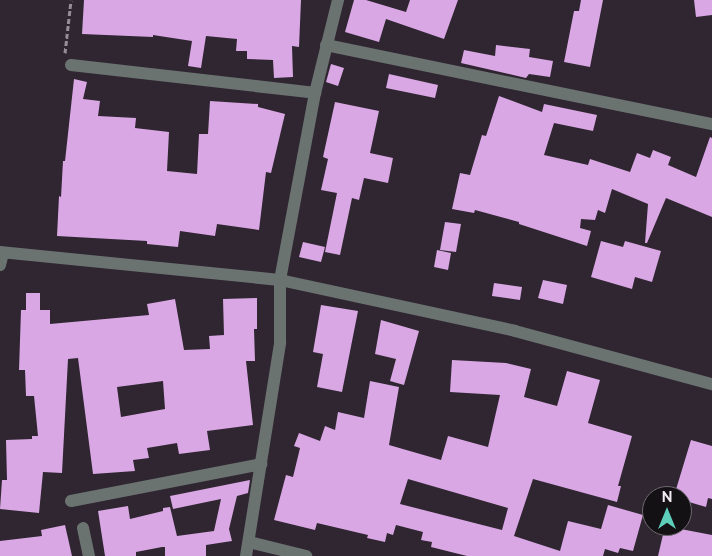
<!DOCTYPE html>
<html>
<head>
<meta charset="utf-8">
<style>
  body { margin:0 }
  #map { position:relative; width:712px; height:556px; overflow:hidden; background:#2f2631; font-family:Raleway,sans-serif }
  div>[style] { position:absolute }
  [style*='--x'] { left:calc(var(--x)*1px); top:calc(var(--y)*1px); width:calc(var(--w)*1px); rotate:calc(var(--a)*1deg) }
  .building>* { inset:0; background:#d9a7e4 }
  .path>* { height:3px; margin-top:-1.5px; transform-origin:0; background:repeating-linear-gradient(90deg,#958e96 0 5px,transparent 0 7.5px) }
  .minor>* { height:12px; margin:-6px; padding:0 6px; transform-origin:6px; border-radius:6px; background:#6b7371 }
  span { translate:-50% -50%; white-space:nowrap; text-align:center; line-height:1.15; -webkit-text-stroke:5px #141115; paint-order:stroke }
  .north { position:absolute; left:642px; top:486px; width:50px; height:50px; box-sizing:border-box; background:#141115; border:1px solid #6d696e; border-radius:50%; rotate:0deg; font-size:14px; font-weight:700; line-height:20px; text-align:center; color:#f2ecf3 }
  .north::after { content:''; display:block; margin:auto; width:18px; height:22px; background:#5cceba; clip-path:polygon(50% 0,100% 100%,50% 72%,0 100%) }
</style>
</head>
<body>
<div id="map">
  <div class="building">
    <i style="clip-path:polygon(84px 0,301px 0,299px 47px,292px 46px,293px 77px,274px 78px,273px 60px,247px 59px,247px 51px,236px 51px,237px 39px,206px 36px,201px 68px,188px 66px,192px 41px,153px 35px,153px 37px,82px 34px)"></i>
    <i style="clip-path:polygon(354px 0,366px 0,406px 12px,410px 0,458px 0,444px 39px,386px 19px,379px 42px,345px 32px)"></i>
    <i style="clip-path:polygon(581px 0,603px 0,590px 67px,564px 62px,574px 11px,579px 11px)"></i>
    <i style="clip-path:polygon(694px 0,712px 0,712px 15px,696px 17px)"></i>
    <i style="clip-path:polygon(496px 45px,530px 49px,529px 57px,553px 61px,550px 77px,529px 74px,526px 78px,461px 63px,464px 50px,495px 56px)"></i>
    <i style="clip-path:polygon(331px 64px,344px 68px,338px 86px,326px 82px)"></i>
    <i style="clip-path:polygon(389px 74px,438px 85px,435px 98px,386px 88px)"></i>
    <i style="clip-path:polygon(74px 79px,87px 82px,83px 99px,100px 101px,98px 116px,136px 118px,135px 128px,169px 132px,167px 171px,197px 174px,199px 134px,208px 134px,210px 101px,258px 104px,258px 107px,285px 114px,271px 173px,266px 172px,259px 230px,217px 224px,215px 236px,180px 231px,178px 247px,147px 244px,147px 241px,57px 236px,59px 196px,61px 197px,63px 161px,65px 161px)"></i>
    <i style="clip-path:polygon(499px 96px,542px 112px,544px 104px,597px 115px,593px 131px,554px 123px,544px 155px,588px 165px,590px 159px,630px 172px,637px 153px,650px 158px,653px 150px,671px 157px,668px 165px,696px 177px,710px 137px,712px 138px,712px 217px,666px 198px,647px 243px,645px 243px,648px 204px,612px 189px,605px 213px,598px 210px,595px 220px,581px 219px,580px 228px,591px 231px,587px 246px,519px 224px,519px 222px,475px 210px,474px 213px,452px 209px,460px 173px,470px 175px,482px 135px,486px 136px)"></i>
    <i style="clip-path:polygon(335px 102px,379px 111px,370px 153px,393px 158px,388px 183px,364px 178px,359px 200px,352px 198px,340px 255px,325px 252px,337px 193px,321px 190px,328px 159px,323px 157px)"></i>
    <i style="clip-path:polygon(445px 222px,461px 224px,456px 252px,440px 250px)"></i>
    <i style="clip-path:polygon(601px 241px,623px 247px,625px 241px,661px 251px,652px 282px,635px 277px,632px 289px,591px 277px)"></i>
    <i style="clip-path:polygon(303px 242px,325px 247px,321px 262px,299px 257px)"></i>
    <i style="clip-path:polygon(437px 250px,451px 253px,448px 270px,434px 267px)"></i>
    <i style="clip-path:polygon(543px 280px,567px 285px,563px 304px,538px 298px)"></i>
    <i style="clip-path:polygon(494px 283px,522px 287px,520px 300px,492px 296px)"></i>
    <i style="clip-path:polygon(evenodd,26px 293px,40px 293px,40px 310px,50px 310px,50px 324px,149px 315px,147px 304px,175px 299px,184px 350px,210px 349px,209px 336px,224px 335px,223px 299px,257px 298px,257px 329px,254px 329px,255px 361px,246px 361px,253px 425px,207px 431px,210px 450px,179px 454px,177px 443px,147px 448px,149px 458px,133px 460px,135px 471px,93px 474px,78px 358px,68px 359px,62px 473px,43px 472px,39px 513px,0 509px,2px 480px,7px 480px,6px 440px,32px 439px,32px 436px,38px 436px,34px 396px,26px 396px,25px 370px,19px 370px,21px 310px,26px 310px,26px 293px,163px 381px,165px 409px,121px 417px,117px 387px,163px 381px)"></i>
    <i style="clip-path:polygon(321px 305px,358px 311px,342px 392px,317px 387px,323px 354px,313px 352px)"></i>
    <i style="clip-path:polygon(381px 320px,419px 331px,404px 385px,390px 381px,396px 359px,375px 354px)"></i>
    <i style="clip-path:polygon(evenodd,452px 360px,506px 363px,531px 369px,524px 397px,557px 406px,567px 371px,600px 380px,588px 423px,632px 436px,618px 486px,621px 486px,617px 502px,533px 479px,514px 536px,560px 551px,568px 521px,601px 529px,608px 505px,643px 515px,633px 551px,620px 548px,618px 553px,605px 549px,603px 556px,467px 556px,431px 547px,432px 542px,421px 540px,423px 532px,396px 525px,393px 535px,387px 533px,385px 542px,367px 538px,368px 535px,317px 523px,315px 530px,274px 520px,286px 475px,293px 477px,300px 448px,294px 446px,299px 433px,320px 441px,325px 426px,335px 430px,338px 412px,364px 418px,370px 381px,399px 387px,389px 445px,441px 460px,448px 436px,488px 447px,500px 395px,450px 392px,452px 360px,408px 479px,508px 508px,502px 530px,400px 504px,408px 479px)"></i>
    <i style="clip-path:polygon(691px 440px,712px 446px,712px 499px,708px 498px,706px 507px,682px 500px,682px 496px,674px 496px)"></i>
    <i style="clip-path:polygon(250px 480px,248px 493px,237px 496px,229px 529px,232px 541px,206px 545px,206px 556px,165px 556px,165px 547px,162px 547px,136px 552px,136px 556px,105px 556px,98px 511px,128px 506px,130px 519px,163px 511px,163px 508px,170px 507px,177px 536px,214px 531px,221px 499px,173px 509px,170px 496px)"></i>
    <i style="clip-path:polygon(65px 525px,72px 556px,0 556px,0 541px,42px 536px,41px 530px)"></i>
    <i style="clip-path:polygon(665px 526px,712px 535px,712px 556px,658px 556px)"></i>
  </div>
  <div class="path">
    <i style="--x:65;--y:53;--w:53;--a:-83.5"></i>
  </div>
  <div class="minor">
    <i style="--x:326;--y:45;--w:394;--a:11.6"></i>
    <i style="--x:71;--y:65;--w:246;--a:6.5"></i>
    <i style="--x:0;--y:252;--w:281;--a:5.7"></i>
    <i style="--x:280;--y:280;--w:240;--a:12.2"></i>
    <i style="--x:515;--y:331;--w:204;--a:15.1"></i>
    <i style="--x:0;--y:265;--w:12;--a:-76"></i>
    <i style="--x:71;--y:501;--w:194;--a:-11"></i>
    <i style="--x:83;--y:528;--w:29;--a:78"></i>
    <i style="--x:249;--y:542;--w:59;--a:13.8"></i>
    <i style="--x:246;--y:556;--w:216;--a:-80.9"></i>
    <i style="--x:280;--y:343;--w:63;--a:-90"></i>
    <i style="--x:280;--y:280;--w:190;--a:-79.4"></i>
    <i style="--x:315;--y:93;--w:96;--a:-76.1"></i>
  </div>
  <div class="north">N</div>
</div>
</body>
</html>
